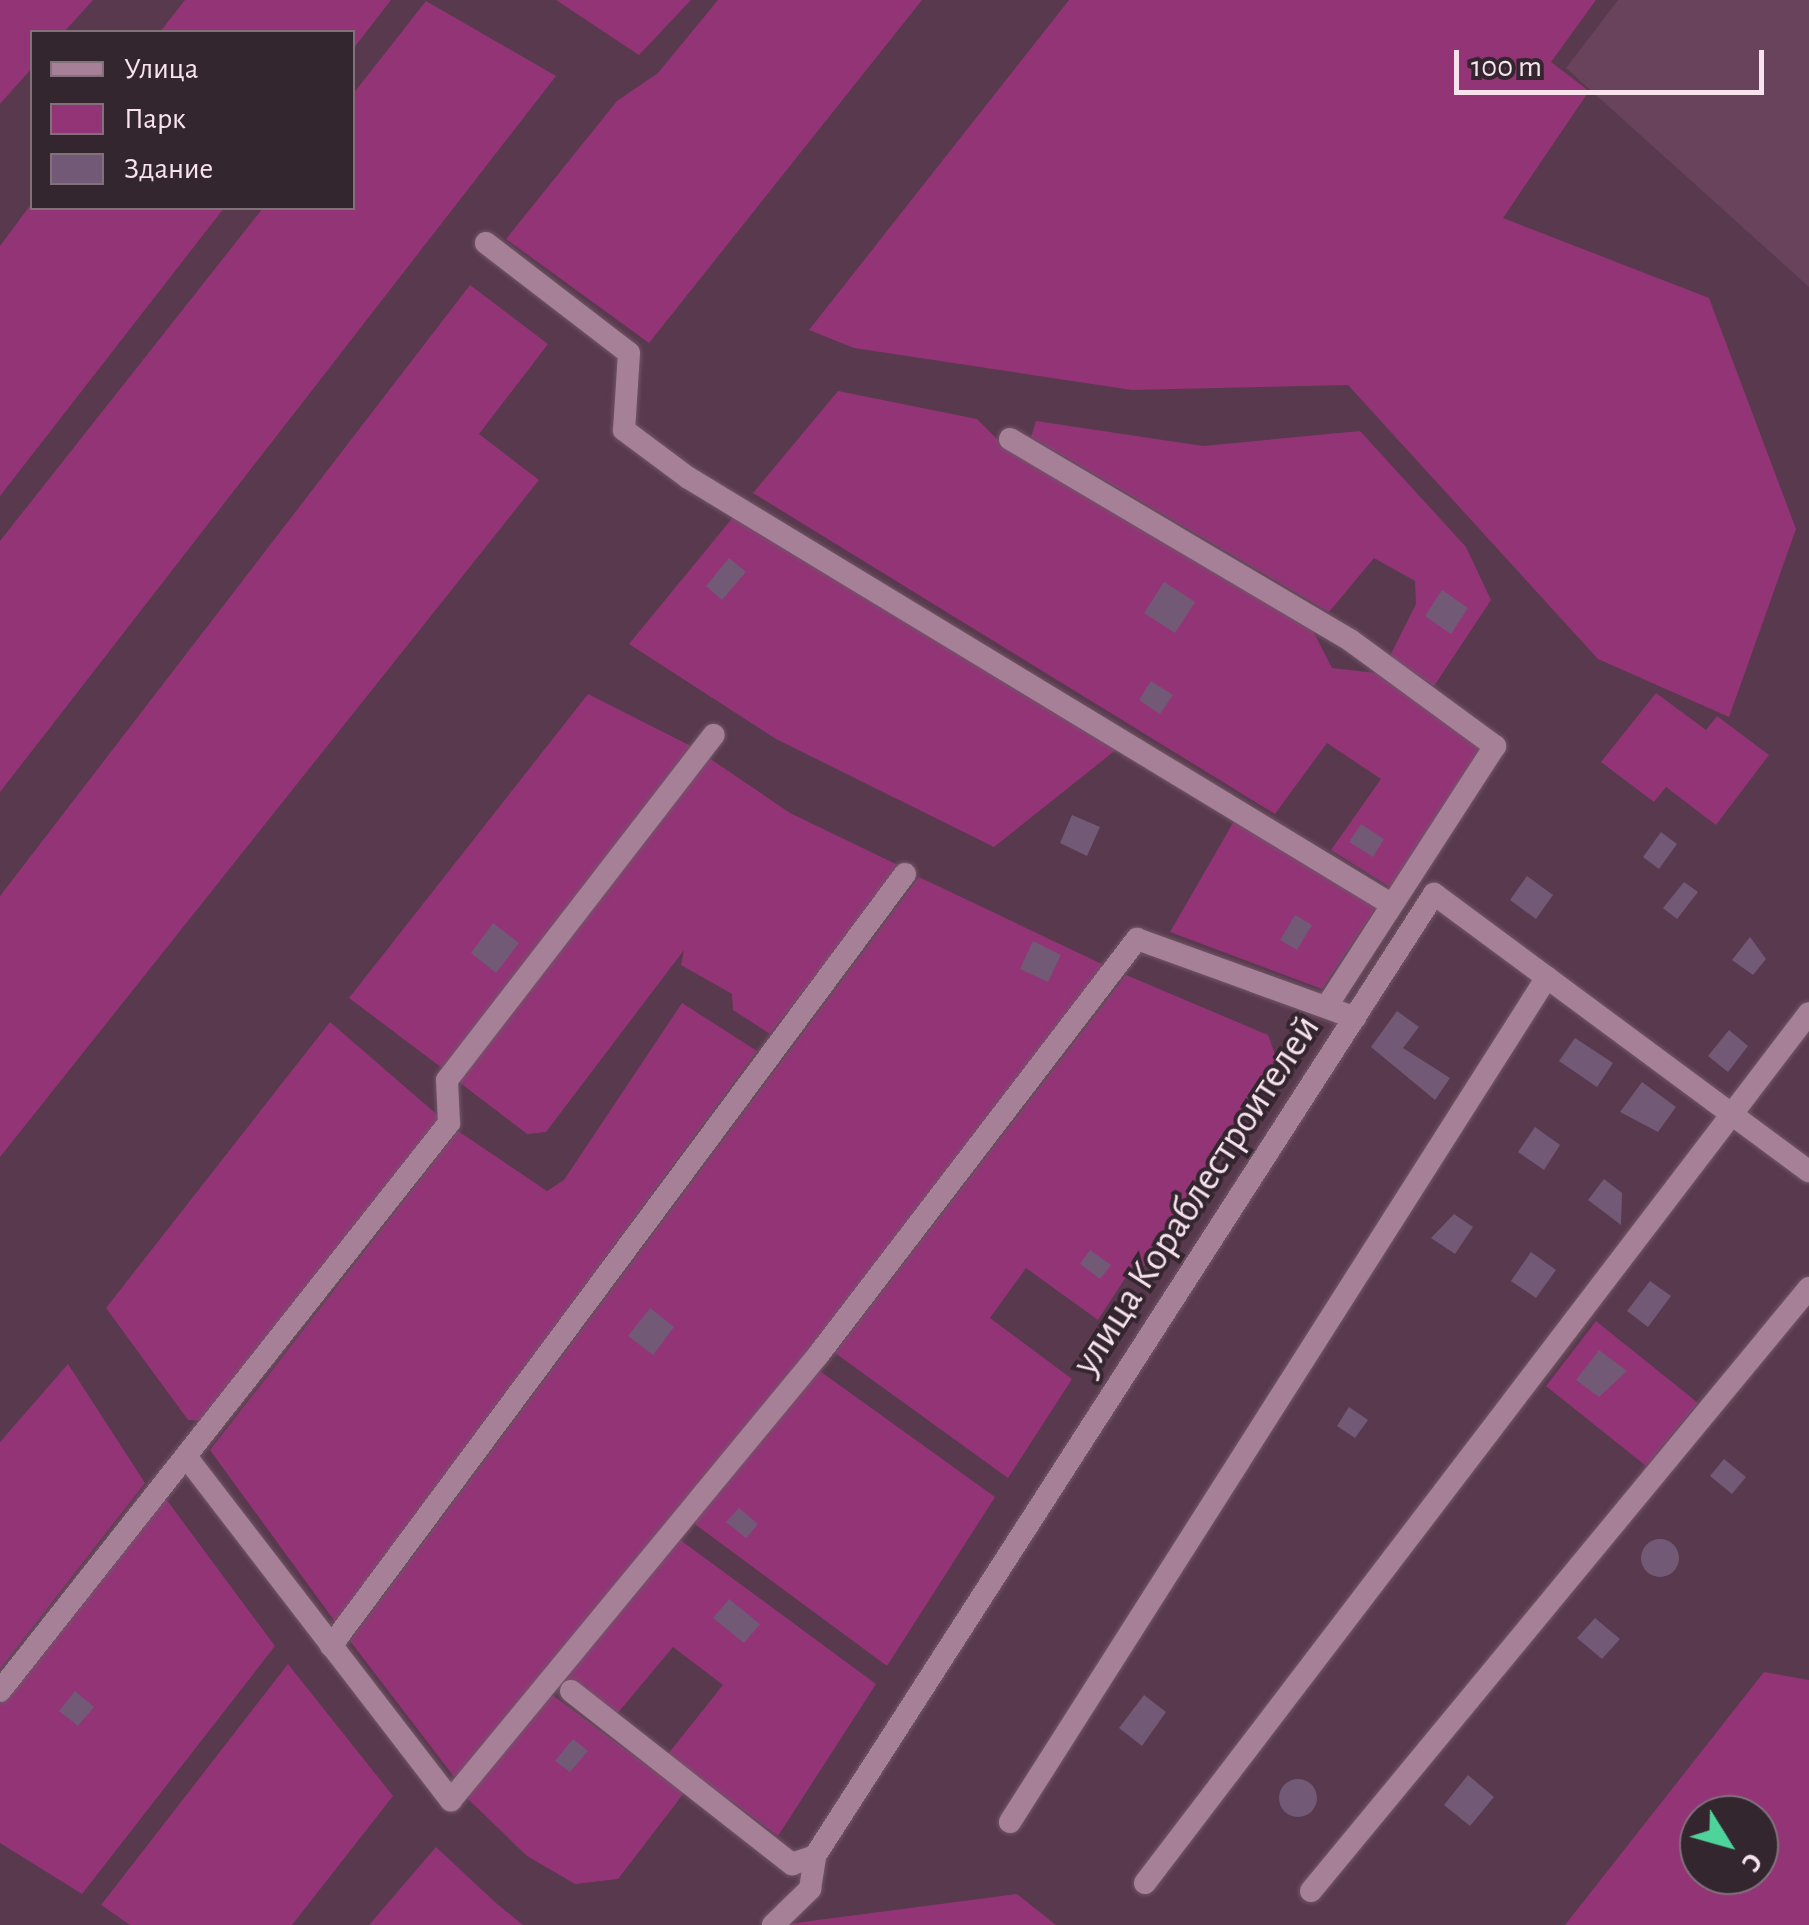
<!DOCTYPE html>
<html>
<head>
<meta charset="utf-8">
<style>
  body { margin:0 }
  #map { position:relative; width:1809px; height:1925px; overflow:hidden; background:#59394d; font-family:"Alegreya Sans",sans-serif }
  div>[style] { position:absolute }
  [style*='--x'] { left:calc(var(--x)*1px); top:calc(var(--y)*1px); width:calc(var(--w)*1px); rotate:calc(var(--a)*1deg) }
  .built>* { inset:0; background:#68435b }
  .green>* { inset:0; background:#933477 }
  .building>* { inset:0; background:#725976 }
  .round { border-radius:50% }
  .roads { filter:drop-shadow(0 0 2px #715667) drop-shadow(0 0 2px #715667) }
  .street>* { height:22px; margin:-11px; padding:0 11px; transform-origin:11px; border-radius:11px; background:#a58097 }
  span { translate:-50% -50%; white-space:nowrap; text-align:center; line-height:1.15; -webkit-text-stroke:8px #34262f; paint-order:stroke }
  .street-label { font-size:40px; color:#f7e2ee }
  .legend { position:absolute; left:30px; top:30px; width:325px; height:180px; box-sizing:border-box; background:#34262f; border:2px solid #82717b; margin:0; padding:12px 18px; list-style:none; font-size:30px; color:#f7e2ee }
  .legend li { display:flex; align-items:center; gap:20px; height:50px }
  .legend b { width:50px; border:2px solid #82717b }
  .north { position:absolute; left:1679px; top:1795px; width:100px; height:100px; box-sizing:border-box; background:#34262f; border:2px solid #82717b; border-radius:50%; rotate:127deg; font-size:28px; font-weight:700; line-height:40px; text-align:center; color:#f7e2ee }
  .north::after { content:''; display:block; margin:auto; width:35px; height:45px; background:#4ed39a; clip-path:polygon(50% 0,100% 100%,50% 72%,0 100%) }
  .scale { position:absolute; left:1454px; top:50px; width:310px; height:45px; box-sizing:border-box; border:5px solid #f7e2ee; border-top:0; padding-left:12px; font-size:30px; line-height:35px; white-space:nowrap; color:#f7e2ee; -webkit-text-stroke:8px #34262f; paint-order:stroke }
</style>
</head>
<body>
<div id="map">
  <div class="built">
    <i style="clip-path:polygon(1618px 0,1809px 0,1809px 287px,1566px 68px)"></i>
  </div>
  <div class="green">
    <i style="clip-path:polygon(0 0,93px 0,64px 32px,32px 32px,32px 68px,0 104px)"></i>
    <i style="clip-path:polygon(185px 0,391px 0,353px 49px,352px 32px,160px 32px)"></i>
    <i style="clip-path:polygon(556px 0,691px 0,639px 55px)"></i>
    <i style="clip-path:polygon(718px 0,922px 0,649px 343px,506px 239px,617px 101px,658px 73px)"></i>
    <i style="clip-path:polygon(1069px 0,1596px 0,1551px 62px,1589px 91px,1503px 218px,1709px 298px,1796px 529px,1729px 717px,1598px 659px,1348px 385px,1132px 390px,854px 348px,809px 330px)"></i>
    <i style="clip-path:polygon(426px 1px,556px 76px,0 792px,0 541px,263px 208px,352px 208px,353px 94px)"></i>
    <i style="clip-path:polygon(32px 203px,224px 208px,0 496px,0 246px)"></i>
    <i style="clip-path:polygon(470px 285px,548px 344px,479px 434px,539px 480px,0 1157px,0 896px)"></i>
    <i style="clip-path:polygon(838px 391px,977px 419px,1004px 446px,1310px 625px,1332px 668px,1376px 673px,1483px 745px,1390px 887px,1331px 850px,1381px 779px,1327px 743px,1275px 814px,753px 493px)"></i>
    <i style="clip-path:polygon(1036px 421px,1203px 446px,1360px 431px,1466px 547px,1491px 600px,1434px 686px,1390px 656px,1416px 604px,1415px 581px,1374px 558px,1329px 612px,1031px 437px)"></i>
    <i style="clip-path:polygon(739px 510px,1122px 745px,994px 847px,776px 739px,629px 644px)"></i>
    <i style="clip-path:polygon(1656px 693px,1706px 730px,1717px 716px,1769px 755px,1716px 825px,1666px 787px,1654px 802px,1601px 762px)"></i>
    <i style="clip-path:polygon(588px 694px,691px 746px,442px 1068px,349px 998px)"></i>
    <i style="clip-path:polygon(709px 758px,790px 813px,900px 866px,770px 1034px,733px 1010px,732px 994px,681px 965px,684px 950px,546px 1132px,527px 1134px,459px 1082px)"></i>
    <i style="clip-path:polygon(1237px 816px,1378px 905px,1322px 989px,1170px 932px)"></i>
    <i style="clip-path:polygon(919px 877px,1106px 966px,832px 1322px,455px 1778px,350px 1641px)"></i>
    <i style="clip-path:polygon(1126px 975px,1268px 1035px,1277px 1060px,1141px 1271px,1133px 1266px,1098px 1320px,1026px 1268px,990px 1318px,1072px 1379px,1008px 1478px,835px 1353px)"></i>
    <i style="clip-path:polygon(682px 1003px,757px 1051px,336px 1623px,210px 1450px,458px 1131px,547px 1191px,564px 1180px)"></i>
    <i style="clip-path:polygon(330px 1022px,441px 1118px,204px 1421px,188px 1420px,106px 1308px)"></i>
    <i style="clip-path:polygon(1596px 1321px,1698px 1403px,1646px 1466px,1546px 1386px)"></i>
    <i style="clip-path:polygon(68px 1364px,145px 1483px,0 1669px,0 1442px)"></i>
    <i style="clip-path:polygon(817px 1369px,995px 1497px,887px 1666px,692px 1522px)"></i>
    <i style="clip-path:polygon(163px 1495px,275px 1646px,82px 1894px,0 1843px,0 1704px)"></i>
    <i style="clip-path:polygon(679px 1539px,876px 1684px,778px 1836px,668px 1754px,723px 1685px,673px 1647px,616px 1715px,565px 1678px)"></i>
    <i style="clip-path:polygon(288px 1664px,393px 1796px,292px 1925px,130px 1925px,101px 1905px)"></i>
    <i style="clip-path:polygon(evenodd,1764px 1672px,1809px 1680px,1809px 1925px,1565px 1925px,1764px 1672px,1699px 1815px,1759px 1815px,1759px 1875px,1699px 1875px,1699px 1815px)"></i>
    <i style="clip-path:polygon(551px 1694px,684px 1793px,618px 1879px,575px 1884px,527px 1856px,467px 1798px)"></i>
    <i style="clip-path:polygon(436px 1847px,496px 1903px,523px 1925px,369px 1925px)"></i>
    <i style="clip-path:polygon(1017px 1894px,1056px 1925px,780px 1925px)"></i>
  </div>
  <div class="building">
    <i style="clip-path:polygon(729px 558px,746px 572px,722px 600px,706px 586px)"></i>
    <i style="clip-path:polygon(1164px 582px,1195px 602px,1175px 633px,1144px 613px)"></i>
    <i style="clip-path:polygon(1442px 590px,1468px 608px,1451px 634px,1425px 616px)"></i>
    <i style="clip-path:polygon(1151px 681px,1173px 695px,1160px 714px,1139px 700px)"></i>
    <i style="clip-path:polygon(1072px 815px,1100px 827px,1087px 856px,1060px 843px)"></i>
    <i style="clip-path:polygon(1361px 824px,1384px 839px,1373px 857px,1349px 842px)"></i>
    <i style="clip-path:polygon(1661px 832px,1677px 844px,1659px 869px,1643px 857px)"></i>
    <i style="clip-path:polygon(1527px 876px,1553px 895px,1536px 919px,1510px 900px)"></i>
    <i style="clip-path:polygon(1684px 882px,1698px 892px,1677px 919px,1663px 908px)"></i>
    <i style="clip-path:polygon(1295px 915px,1312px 925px,1297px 950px,1280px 940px)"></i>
    <i style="clip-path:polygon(493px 923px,519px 943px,496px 973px,471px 953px)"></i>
    <i style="clip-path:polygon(1750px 937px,1766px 959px,1753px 975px,1732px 960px)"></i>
    <i style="clip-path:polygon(1033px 941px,1061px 955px,1048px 982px,1020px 969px)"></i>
    <i style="clip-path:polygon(1397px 1011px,1419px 1027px,1403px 1048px,1450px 1078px,1435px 1100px,1371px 1047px)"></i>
    <i style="clip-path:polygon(1729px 1030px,1748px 1046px,1728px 1072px,1708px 1056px)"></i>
    <i style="clip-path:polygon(1575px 1038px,1613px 1063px,1597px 1087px,1559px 1061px)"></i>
    <i style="clip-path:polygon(1642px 1082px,1676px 1107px,1658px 1132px,1620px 1112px)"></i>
    <i style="clip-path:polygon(1535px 1127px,1560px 1145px,1544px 1170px,1518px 1152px)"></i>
    <i style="clip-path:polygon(1604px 1179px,1622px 1193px,1621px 1225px,1588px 1200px)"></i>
    <i style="clip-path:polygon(1454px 1214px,1473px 1227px,1455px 1254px,1431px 1238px)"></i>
    <i style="clip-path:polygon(1090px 1250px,1111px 1265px,1100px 1279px,1080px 1264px)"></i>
    <i style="clip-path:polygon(1531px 1252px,1556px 1270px,1536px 1298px,1511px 1281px)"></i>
    <i style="clip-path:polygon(1650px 1281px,1671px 1296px,1648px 1327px,1627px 1311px)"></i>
    <i style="clip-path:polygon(650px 1308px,674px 1327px,653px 1355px,628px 1336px)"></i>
    <i style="clip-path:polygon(1599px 1350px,1627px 1371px,1599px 1397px,1576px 1380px)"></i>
    <i style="clip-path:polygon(1349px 1407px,1368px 1420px,1355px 1438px,1337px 1426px)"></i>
    <i style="clip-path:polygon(1724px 1459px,1746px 1477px,1732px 1494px,1710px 1476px)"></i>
    <i style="clip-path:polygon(739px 1508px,758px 1524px,746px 1538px,726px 1522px)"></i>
    <i class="round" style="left:1641px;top:1539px;width:38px;height:38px"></i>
    <i style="clip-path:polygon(729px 1599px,760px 1624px,744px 1643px,713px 1618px)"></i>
    <i style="clip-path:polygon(1595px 1618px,1620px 1639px,1602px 1659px,1577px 1638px)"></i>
    <i style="clip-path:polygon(75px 1691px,94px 1707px,78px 1726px,59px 1711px)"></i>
    <i style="clip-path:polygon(1144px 1695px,1166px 1712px,1142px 1746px,1119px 1728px)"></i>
    <i style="clip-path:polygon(573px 1739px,588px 1751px,570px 1772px,555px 1761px)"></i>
    <i style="clip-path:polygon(1468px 1775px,1494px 1797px,1470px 1826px,1444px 1805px)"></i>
    <i class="round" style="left:1279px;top:1779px;width:38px;height:38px"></i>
  </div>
  <div class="roads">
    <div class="street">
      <i style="--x:486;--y:243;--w:180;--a:37.6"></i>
      <i style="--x:629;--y:353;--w:77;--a:93.7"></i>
      <i style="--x:624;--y:430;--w:79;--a:36.7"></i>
      <i style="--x:687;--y:477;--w:823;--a:31.24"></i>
      <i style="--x:1010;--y:439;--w:395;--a:30.6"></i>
      <i style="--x:1350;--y:640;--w:180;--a:36.2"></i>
      <i style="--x:1495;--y:746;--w:311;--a:122.9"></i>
      <i style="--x:188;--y:1459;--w:431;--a:52.4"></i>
      <i style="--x:451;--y:1800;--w:578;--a:-50.47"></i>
      <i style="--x:819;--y:1354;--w:523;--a:-52.54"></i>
      <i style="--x:1137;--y:939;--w:232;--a:19.9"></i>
      <i style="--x:331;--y:1646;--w:962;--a:-53.37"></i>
      <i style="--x:0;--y:1691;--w:724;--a:-51.67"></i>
      <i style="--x:449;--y:1123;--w:43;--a:-92.7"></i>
      <i style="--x:447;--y:1080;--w:436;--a:-52.3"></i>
      <i style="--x:571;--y:1691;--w:281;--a:38.1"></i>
      <i style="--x:792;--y:1864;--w:24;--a:-19"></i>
      <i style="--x:1010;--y:1822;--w:1001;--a:-57.56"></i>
      <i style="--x:1145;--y:1883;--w:1094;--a:-52.65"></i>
      <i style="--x:1311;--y:1891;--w:782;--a:-50.45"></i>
      <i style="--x:773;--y:1925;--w:52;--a:-44.2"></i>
      <i style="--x:810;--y:1889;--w:33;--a:-81"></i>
      <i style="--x:815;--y:1856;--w:1144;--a:-57.24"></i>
      <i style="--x:1434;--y:894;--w:466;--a:36.5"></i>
    </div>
  </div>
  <div class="street-label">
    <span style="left:1196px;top:1195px;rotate:-57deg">улица Кораблестроителей</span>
  </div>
  <ul class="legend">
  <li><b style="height:12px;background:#a58097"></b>Улица</li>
  <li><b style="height:28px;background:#933477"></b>Парк</li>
  <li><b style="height:28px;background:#725976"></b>Здание</li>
  </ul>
  <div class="north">С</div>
  <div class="scale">100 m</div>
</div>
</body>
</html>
